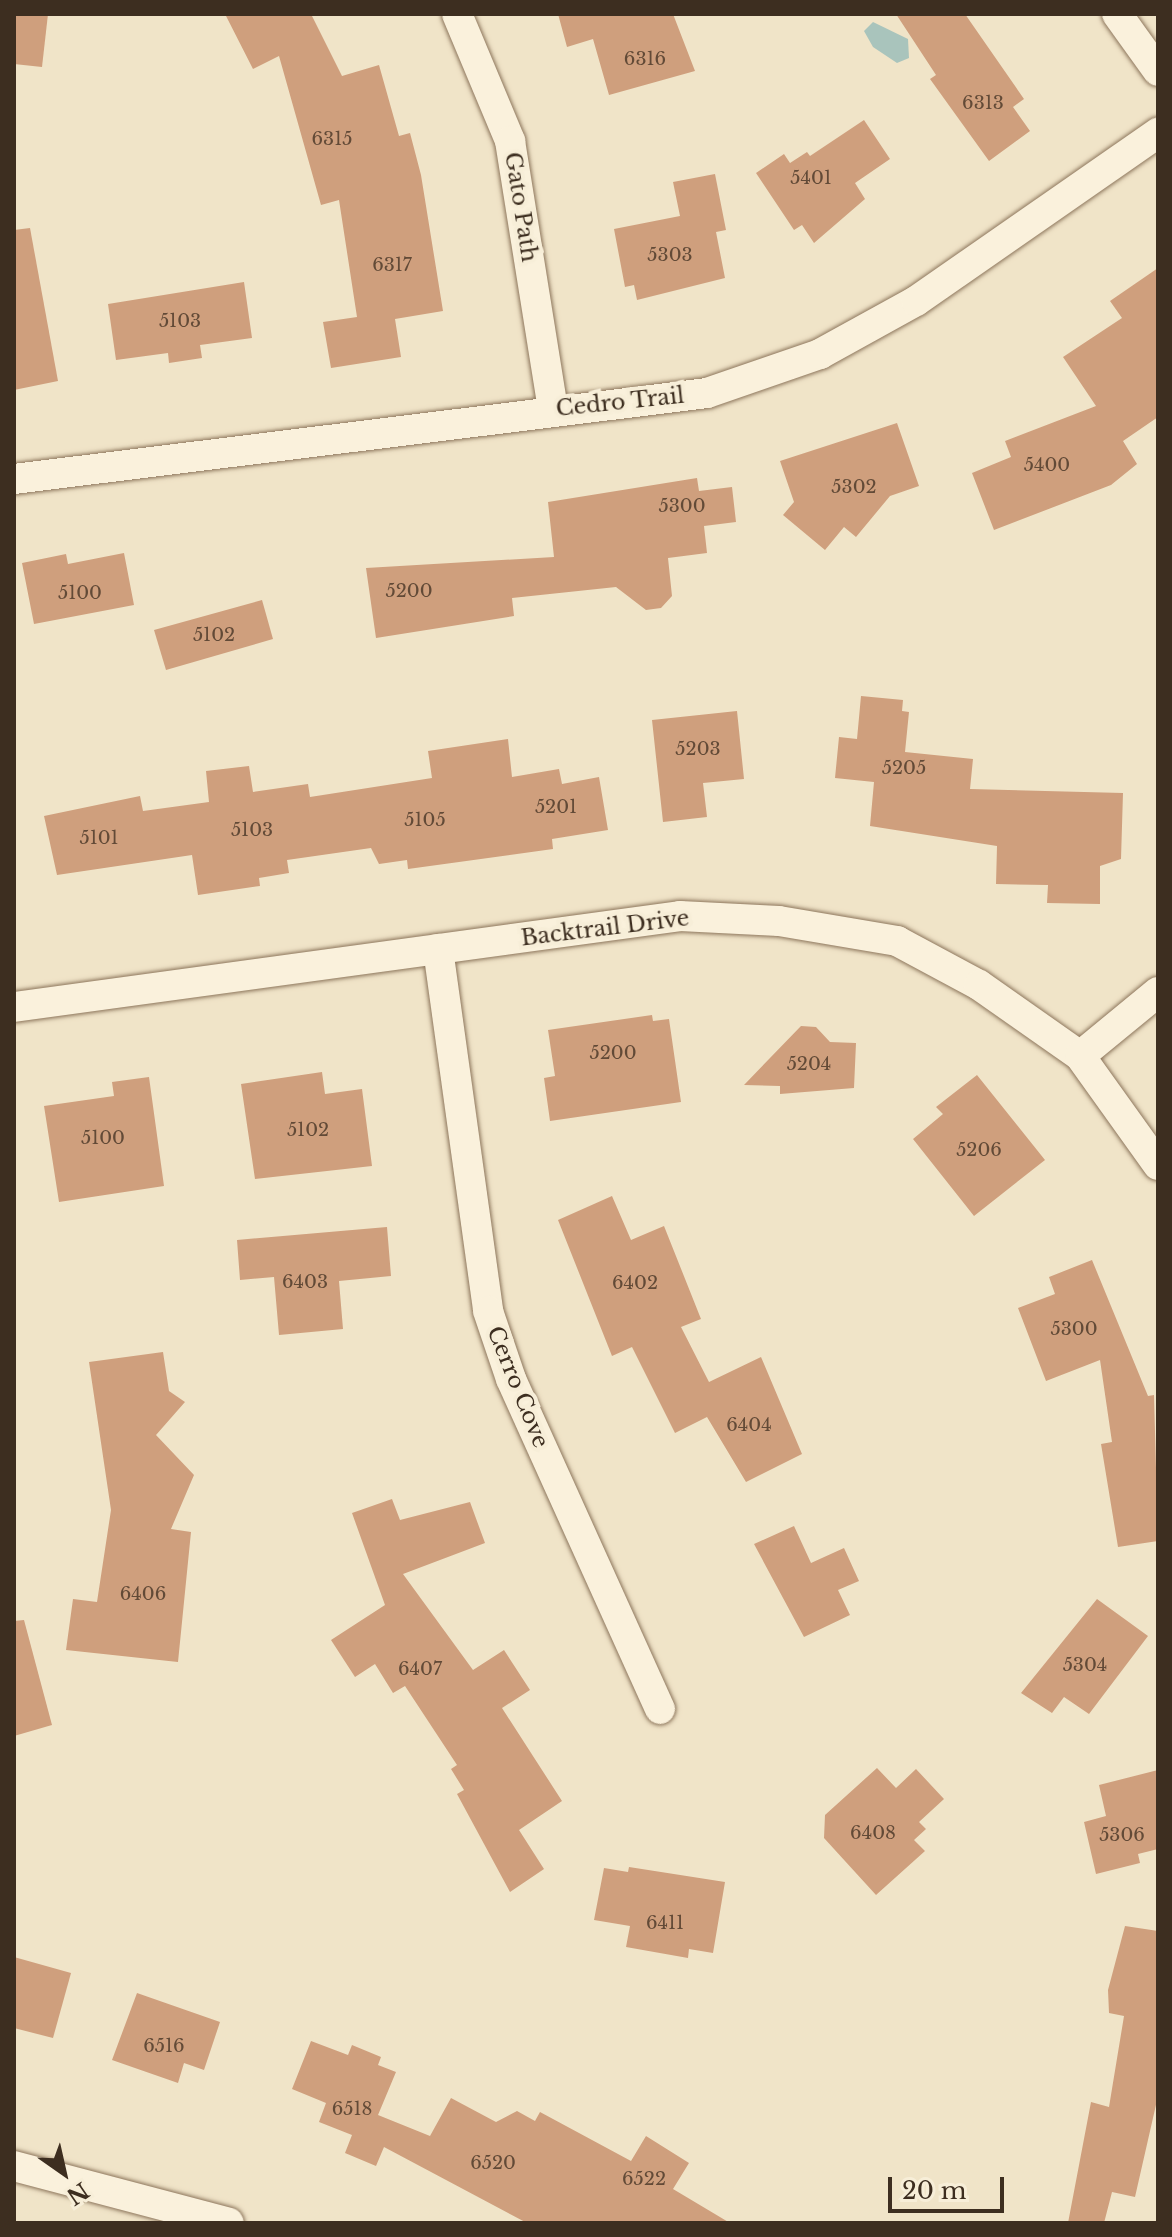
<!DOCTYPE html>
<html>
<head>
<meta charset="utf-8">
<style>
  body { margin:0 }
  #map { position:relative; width:1172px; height:2237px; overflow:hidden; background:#f0e4c8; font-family:"Libre Baskerville",serif }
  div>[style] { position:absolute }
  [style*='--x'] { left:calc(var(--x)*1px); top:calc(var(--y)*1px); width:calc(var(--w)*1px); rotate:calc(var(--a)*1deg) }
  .water>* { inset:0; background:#a9c4bc }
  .building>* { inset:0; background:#cf9f7d }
  .roads { filter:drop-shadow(0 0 2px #8d765c) drop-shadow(0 0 2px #8d765c) }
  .street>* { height:30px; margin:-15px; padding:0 15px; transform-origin:15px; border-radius:15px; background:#faf1dc }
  span { translate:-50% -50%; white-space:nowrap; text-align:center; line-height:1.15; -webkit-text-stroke:8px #f7eed8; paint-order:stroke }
  .number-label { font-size:18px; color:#624a37 }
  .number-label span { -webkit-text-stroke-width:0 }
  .street-label { font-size:22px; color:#3d2e20 }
  .frame { position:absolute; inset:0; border:16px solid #3d2e20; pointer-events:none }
  .north { position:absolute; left:24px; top:2133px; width:80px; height:80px; -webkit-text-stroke:6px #f7eed8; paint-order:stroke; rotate:146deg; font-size:22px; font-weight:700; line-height:32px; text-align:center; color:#3d2e20 }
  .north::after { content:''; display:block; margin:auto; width:28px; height:36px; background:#3d2e20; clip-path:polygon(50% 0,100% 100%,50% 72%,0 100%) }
  .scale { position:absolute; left:888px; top:2177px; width:116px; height:36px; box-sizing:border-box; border:4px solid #3d2e20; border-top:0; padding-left:10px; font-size:24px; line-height:28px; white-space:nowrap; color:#3d2e20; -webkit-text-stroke:6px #f7eed8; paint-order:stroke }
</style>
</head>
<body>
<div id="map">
  <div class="water">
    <i style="clip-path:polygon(873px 22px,908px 39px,909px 58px,897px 63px,873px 47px,864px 31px)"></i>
  </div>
  <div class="building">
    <i style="clip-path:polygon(14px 14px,48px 14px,42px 67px,14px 64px)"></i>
    <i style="clip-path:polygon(225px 14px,311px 14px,342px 76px,379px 65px,399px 136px,410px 133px,421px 175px,443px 311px,395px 319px,401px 357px,331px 368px,323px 322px,357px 317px,339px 200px,321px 205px,279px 56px,253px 69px)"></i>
    <i style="clip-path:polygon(558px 14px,673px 14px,695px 71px,609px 95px,593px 39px,567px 47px)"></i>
    <i style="clip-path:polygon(896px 14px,965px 14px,1024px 99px,1013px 107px,1030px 131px,989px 161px,930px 79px,936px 75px)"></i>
    <i style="clip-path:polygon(864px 120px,890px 159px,855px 183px,865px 199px,814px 243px,802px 225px,794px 230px,756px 173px,784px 154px,790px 163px,807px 152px,810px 156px)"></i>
    <i style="clip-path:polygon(715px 174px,726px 230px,716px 232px,725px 278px,637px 300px,634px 285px,625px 287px,614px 229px,680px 216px,673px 182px)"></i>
    <i style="clip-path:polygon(30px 228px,58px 381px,14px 390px,14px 230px)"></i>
    <i style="clip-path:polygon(1158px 268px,1158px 417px,1123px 441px,1137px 464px,1111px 485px,994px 530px,972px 473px,1011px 457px,1005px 441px,1096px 406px,1063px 357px,1122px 318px,1110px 301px)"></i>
    <i style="clip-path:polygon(244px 282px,252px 338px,200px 345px,202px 358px,169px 363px,168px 353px,116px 360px,108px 304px)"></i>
    <i style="clip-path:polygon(897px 423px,919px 486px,890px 496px,856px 537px,844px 527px,825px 550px,783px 515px,794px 502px,780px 461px)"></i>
    <i style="clip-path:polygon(697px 478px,699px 491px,732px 487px,736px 522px,704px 526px,707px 553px,668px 558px,672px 596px,661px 608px,646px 610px,616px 587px,512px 598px,514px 616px,376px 638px,366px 568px,554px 557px,548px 502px)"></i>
    <i style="clip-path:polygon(124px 553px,134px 605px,34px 624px,22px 563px,66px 554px,68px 564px)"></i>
    <i style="clip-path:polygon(262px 600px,273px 639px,166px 670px,154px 630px)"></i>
    <i style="clip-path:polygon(861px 696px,903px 700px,902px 711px,909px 712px,905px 752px,973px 759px,970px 789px,1123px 793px,1121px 859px,1100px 866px,1100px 904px,1047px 903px,1048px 885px,996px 884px,997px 846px,870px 826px,874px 782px,835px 778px,839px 737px,857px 739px)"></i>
    <i style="clip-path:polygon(737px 711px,744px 779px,703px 783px,707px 817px,663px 822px,652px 720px)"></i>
    <i style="clip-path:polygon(508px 739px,512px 777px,559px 769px,562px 784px,599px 777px,608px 830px,552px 839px,553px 849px,408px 869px,407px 860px,379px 864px,371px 848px,287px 860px,289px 873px,259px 878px,260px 886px,198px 895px,192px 855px,57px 875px,44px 816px,140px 796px,143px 811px,209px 802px,206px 771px,249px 766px,253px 792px,308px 784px,310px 797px,432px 778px,428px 751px)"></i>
    <i style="clip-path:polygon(652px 1015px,653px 1021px,669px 1019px,681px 1102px,550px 1121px,544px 1078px,555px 1076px,548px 1030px)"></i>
    <i style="clip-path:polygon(801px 1026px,816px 1027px,830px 1042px,856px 1043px,854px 1088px,780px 1094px,780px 1086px,744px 1085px)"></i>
    <i style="clip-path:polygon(322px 1072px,325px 1094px,362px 1089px,372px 1166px,255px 1179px,241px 1084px)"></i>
    <i style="clip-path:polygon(977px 1075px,1045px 1160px,974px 1216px,913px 1139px,943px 1114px,936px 1107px)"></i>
    <i style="clip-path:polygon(149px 1077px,164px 1186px,59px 1202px,44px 1106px,114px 1096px,112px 1082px)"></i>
    <i style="clip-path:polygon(612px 1196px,631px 1240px,664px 1226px,701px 1319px,681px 1327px,709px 1382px,761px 1357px,802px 1454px,746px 1482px,707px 1417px,675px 1433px,632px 1347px,612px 1356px,558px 1220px)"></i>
    <i style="clip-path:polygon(387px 1227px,391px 1276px,339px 1281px,343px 1329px,279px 1335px,274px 1277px,240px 1280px,237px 1240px)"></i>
    <i style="clip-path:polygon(1092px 1260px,1148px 1396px,1154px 1395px,1158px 1541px,1118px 1547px,1101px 1444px,1112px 1442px,1100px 1360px,1046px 1381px,1018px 1308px,1055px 1294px,1049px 1277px)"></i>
    <i style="clip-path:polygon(163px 1352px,169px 1391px,185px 1402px,156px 1435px,194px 1475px,171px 1529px,191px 1532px,178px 1662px,66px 1650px,73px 1599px,97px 1602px,111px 1510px,89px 1362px)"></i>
    <i style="clip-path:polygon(392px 1499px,400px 1520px,470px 1502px,485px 1543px,403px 1574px,473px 1670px,504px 1650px,530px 1690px,502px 1708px,562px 1801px,519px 1830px,544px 1869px,510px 1892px,457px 1794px,464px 1790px,451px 1769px,457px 1765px,405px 1686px,393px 1693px,375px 1664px,355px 1677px,331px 1640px,385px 1605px,352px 1513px)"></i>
    <i style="clip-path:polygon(794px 1526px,811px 1563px,844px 1548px,859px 1581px,838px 1590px,850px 1615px,804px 1637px,754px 1544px)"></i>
    <i style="clip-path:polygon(1097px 1599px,1148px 1636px,1089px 1714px,1064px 1697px,1052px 1713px,1021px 1693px)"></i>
    <i style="clip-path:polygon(24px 1620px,52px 1725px,14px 1736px,14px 1621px)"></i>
    <i style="clip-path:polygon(877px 1768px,896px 1788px,916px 1769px,944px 1799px,919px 1822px,926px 1829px,914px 1840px,925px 1851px,876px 1895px,824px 1838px,825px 1815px)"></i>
    <i style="clip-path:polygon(1158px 1770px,1158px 1849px,1138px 1854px,1140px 1863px,1096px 1874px,1084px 1822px,1106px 1816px,1099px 1785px)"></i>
    <i style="clip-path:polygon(629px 1867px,725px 1882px,713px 1953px,689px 1949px,688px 1958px,626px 1947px,630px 1926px,594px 1920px,604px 1868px,628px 1872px)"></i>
    <i style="clip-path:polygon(1125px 1926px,1158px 1931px,1158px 2096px,1135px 2197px,1112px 2192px,1104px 2223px,1068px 2223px,1091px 2102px,1109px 2107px,1124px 2016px,1109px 2013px,1108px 1990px)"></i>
    <i style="clip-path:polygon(14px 1957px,71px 1973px,53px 2038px,14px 2028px)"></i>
    <i style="clip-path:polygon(137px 1993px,220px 2022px,204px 2070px,184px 2063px,178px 2083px,112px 2060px)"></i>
    <i style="clip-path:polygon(311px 2041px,348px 2055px,352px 2045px,381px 2057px,378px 2065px,396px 2072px,378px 2115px,430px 2136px,451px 2098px,496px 2122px,517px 2111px,535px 2121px,540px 2112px,631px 2161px,646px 2136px,689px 2163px,673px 2189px,730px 2223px,527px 2223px,384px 2147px,376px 2166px,345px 2153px,352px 2135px,319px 2122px,326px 2103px,292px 2089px)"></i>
  </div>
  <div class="roads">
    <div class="street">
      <i style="--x:457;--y:14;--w:138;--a:67.3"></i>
      <i style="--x:510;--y:141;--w:271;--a:80.9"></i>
      <i style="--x:1117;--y:14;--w:70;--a:54.3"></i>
      <i style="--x:14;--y:479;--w:698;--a:-7.07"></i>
      <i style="--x:707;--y:393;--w:120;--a:-19"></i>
      <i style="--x:820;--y:354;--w:110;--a:-28.9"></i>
      <i style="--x:916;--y:301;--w:295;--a:-34.8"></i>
      <i style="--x:438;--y:949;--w:365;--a:82.1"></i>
      <i style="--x:488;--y:1311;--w:72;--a:71.3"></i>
      <i style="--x:511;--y:1379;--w:362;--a:65.7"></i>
      <i style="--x:14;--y:1007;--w:672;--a:-7.78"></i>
      <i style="--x:680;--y:916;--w:99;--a:2.9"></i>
      <i style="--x:779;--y:921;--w:120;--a:9.6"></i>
      <i style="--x:897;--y:941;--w:93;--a:28.2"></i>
      <i style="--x:979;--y:985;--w:123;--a:35.1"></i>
      <i style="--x:1080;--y:1056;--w:134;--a:54.4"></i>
      <i style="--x:1080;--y:1056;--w:101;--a:-39.4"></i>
      <i style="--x:14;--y:2166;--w:222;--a:14.8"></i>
    </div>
  </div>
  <div class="number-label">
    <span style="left:645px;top:59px">6316</span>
    <span style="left:983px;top:103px">6313</span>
    <span style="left:332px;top:139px">6315</span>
    <span style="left:811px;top:178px">5401</span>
    <span style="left:670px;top:255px">5303</span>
    <span style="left:392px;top:265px">6317</span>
    <span style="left:180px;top:321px">5103</span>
    <span style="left:1047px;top:465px">5400</span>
    <span style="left:854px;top:487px">5302</span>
    <span style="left:682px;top:506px">5300</span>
    <span style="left:409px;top:591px">5200</span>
    <span style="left:80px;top:593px">5100</span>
    <span style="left:214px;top:635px">5102</span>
    <span style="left:698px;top:749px">5203</span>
    <span style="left:904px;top:768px">5205</span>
    <span style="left:556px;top:807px">5201</span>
    <span style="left:425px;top:820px">5105</span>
    <span style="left:252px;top:830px">5103</span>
    <span style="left:99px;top:838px">5101</span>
    <span style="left:613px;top:1053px">5200</span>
    <span style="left:809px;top:1064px">5204</span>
    <span style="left:308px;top:1130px">5102</span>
    <span style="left:103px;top:1138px">5100</span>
    <span style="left:979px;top:1150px">5206</span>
    <span style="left:305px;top:1282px">6403</span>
    <span style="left:635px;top:1283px">6402</span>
    <span style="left:1074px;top:1329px">5300</span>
    <span style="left:749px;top:1425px">6404</span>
    <span style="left:143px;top:1594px">6406</span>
    <span style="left:1085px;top:1665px">5304</span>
    <span style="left:420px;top:1669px">6407</span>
    <span style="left:873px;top:1833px">6408</span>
    <span style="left:1122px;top:1835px">5306</span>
    <span style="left:665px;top:1923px">6411</span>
    <span style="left:164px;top:2046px">6516</span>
    <span style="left:352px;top:2109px">6518</span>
    <span style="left:493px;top:2163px">6520</span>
    <span style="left:644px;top:2179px">6522</span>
  </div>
  <div class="street-label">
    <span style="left:521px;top:207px;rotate:81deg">Gato Path</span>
    <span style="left:620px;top:402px;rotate:-6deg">Cedro Trail</span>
    <span style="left:605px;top:928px;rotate:-7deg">Backtrail Drive</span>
    <span style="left:518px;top:1387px;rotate:68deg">Cerro Cove</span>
  </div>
  <div class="frame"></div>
  <div class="north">N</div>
  <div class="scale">20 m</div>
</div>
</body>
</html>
